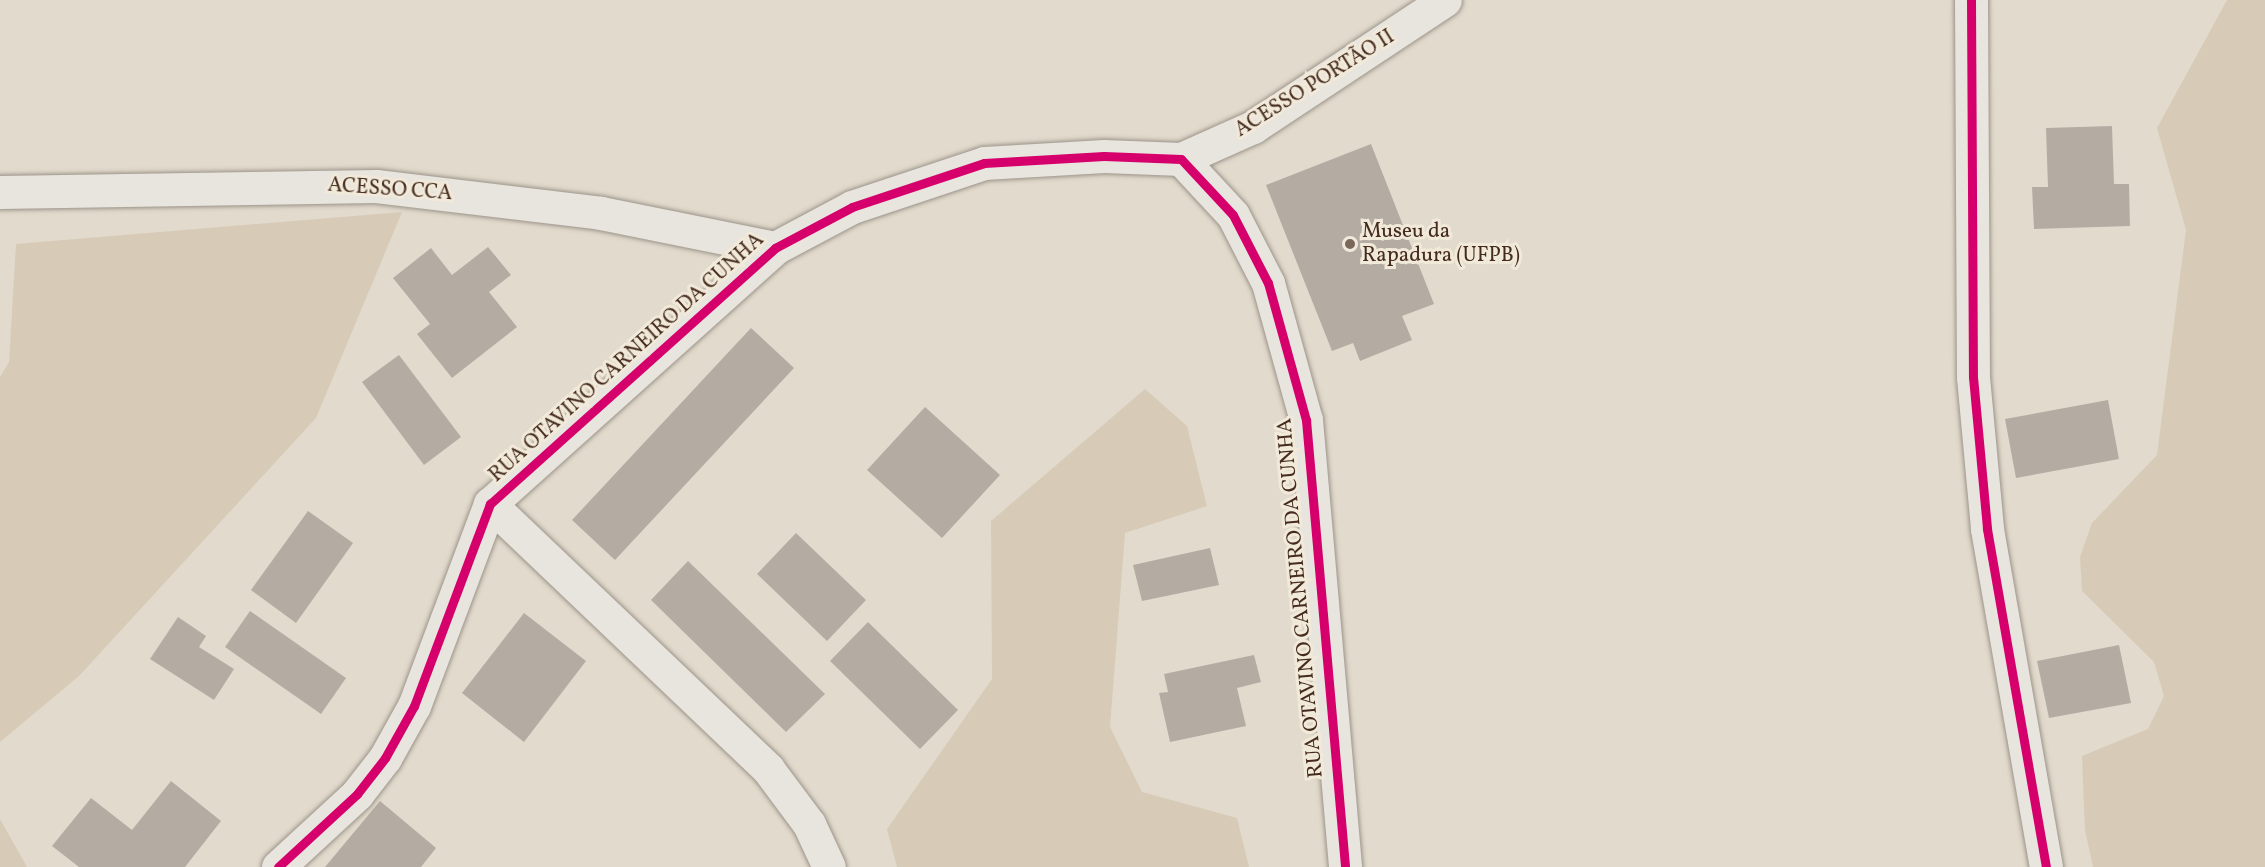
<!DOCTYPE html>
<html>
<head>
<meta charset="utf-8">
<style>
  body { margin:0 }
  #map { position:relative; width:2265px; height:867px; overflow:hidden; background:#e2dacc; font-family:Vollkorn,serif }
  div>[style] { position:absolute }
  [style*='--x'] { left:calc(var(--x)*1px); top:calc(var(--y)*1px); width:calc(var(--w)*1px); rotate:calc(var(--a)*1deg) }
  .green>* { inset:0; background:#d7cbb8 }
  .building>* { inset:0; background:#b4aca2 }
  .roads { filter:drop-shadow(0 0 2px #9c948a) drop-shadow(0 0 2px #9c948a) }
  .minor>* { height:33px; margin:-16.5px; padding:0 16.5px; transform-origin:16.5px; border-radius:16.5px; background:#e8e4de }
  .cycleway>* { height:9px; margin:-4.5px; padding:0 4.5px; transform-origin:4.5px; border-radius:4.5px; background:#d6006c }
  .dots>* { width:16px; height:16px; translate:-50% -50%; box-sizing:border-box; border:3px solid #f1e9d9; border-radius:50% }
  span { translate:-50% -50%; white-space:nowrap; text-align:center; line-height:1.15; -webkit-text-stroke:6px #f1e9d9; paint-order:stroke }
  .street-label { font-size:21px; color:#442b1e }
  .poi-label { font-size:21px; color:#442b1e }
  .left { translate:0 -50%; text-align:left }
</style>
</head>
<body>
<div id="map">
  <div class="green">
    <i style="clip-path:polygon(2227px 0,2265px 0,2265px 867px,2093px 867px,2085px 830px,2082px 756px,2148px 729px,2164px 696px,2154px 662px,2082px 591px,2080px 557px,2092px 523px,2157px 455px,2186px 230px,2157px 128px)"></i>
    <i style="clip-path:polygon(402px 212px,316px 418px,79px 676px,0 742px,0 377px,9px 362px,16px 244px)"></i>
    <i style="clip-path:polygon(1145px 389px,1187px 426px,1207px 506px,1125px 533px,1110px 727px,1142px 792px,1237px 818px,1249px 867px,897px 867px,887px 829px,992px 679px,991px 521px)"></i>
    <i style="clip-path:polygon(0 819px,27px 867px,0 867px)"></i>
  </div>
  <div class="building">
    <i style="clip-path:polygon(2112px 126px,2114px 184px,2129px 184px,2130px 226px,2034px 229px,2032px 187px,2048px 187px,2046px 128px)"></i>
    <i style="clip-path:polygon(1371px 144px,1434px 304px,1402px 316px,1412px 340px,1360px 361px,1353px 343px,1332px 351px,1266px 185px)"></i>
    <i style="clip-path:polygon(488px 247px,511px 275px,489px 292px,517px 327px,452px 378px,417px 334px,430px 324px,393px 278px,431px 248px,452px 275px)"></i>
    <i style="clip-path:polygon(751px 328px,794px 368px,615px 560px,572px 520px)"></i>
    <i style="clip-path:polygon(399px 355px,461px 437px,424px 465px,362px 382px)"></i>
    <i style="clip-path:polygon(2108px 400px,2119px 459px,2016px 478px,2005px 419px)"></i>
    <i style="clip-path:polygon(925px 407px,1000px 475px,942px 538px,867px 470px)"></i>
    <i style="clip-path:polygon(308px 511px,353px 543px,296px 623px,251px 590px)"></i>
    <i style="clip-path:polygon(796px 533px,866px 600px,827px 641px,757px 574px)"></i>
    <i style="clip-path:polygon(1210px 548px,1219px 585px,1142px 601px,1133px 565px)"></i>
    <i style="clip-path:polygon(688px 561px,825px 694px,786px 732px,651px 600px)"></i>
    <i style="clip-path:polygon(250px 611px,346px 678px,321px 714px,225px 647px)"></i>
    <i style="clip-path:polygon(524px 613px,586px 661px,524px 742px,462px 693px)"></i>
    <i style="clip-path:polygon(178px 617px,206px 636px,199px 647px,234px 669px,214px 700px,150px 659px)"></i>
    <i style="clip-path:polygon(868px 622px,958px 710px,920px 749px,830px 661px)"></i>
    <i style="clip-path:polygon(2119px 645px,2131px 703px,2049px 718px,2037px 661px)"></i>
    <i style="clip-path:polygon(1254px 655px,1261px 682px,1237px 688px,1246px 726px,1170px 742px,1159px 693px,1168px 692px,1164px 674px)"></i>
    <i style="clip-path:polygon(171px 781px,221px 821px,185px 867px,79px 867px,52px 846px,91px 798px,132px 830px)"></i>
    <i style="clip-path:polygon(380px 801px,436px 848px,421px 867px,325px 867px)"></i>
  </div>
  <div class="roads">
    <div class="minor">
      <i style="--x:1971;--y:0;--w:377;--a:89.7"></i>
      <i style="--x:1973;--y:377;--w:153;--a:84.7"></i>
      <i style="--x:1987;--y:529;--w:343;--a:80.1"></i>
      <i style="--x:1181;--y:159;--w:79;--a:-24"></i>
      <i style="--x:1253;--y:127;--w:230;--a:-33.5"></i>
      <i style="--x:0;--y:192;--w:376;--a:-0.9"></i>
      <i style="--x:376;--y:186;--w:227;--a:6.8"></i>
      <i style="--x:601;--y:213;--w:177;--a:11.4"></i>
      <i style="--x:490;--y:504;--w:384;--a:43.6"></i>
      <i style="--x:768;--y:769;--w:69;--a:53.3"></i>
      <i style="--x:809;--y:824;--w:47;--a:65.1"></i>
      <i style="--x:278;--y:867;--w:108;--a:-42.7"></i>
      <i style="--x:357;--y:794;--w:46;--a:-52.1"></i>
      <i style="--x:385;--y:758;--w:60;--a:-60.9"></i>
      <i style="--x:414;--y:706;--w:216;--a:-69.4"></i>
      <i style="--x:490;--y:504;--w:383;--a:-41.9"></i>
      <i style="--x:775;--y:248;--w:87;--a:-28"></i>
      <i style="--x:852;--y:207;--w:139;--a:-18.4"></i>
      <i style="--x:984;--y:163;--w:120;--a:-3.3"></i>
      <i style="--x:1104;--y:156;--w:77;--a:2.2"></i>
      <i style="--x:1181;--y:159;--w:76;--a:47.1"></i>
      <i style="--x:1233;--y:215;--w:76;--a:62.8"></i>
      <i style="--x:1268;--y:283;--w:142;--a:74.5"></i>
      <i style="--x:1306;--y:420;--w:449;--a:85"></i>
    </div>
  </div>
  <div class="cycleway">
    <i style="--x:1971;--y:0;--w:377;--a:89.7"></i>
    <i style="--x:1973;--y:377;--w:153;--a:84.7"></i>
    <i style="--x:1987;--y:529;--w:343;--a:80.1"></i>
    <i style="--x:278;--y:867;--w:108;--a:-42.7"></i>
    <i style="--x:357;--y:794;--w:46;--a:-52.1"></i>
    <i style="--x:385;--y:758;--w:60;--a:-60.9"></i>
    <i style="--x:414;--y:706;--w:216;--a:-69.4"></i>
    <i style="--x:490;--y:504;--w:383;--a:-41.9"></i>
    <i style="--x:775;--y:248;--w:87;--a:-28"></i>
    <i style="--x:852;--y:207;--w:139;--a:-18.4"></i>
    <i style="--x:984;--y:163;--w:120;--a:-3.3"></i>
    <i style="--x:1104;--y:156;--w:77;--a:2.2"></i>
    <i style="--x:1181;--y:159;--w:76;--a:47.1"></i>
    <i style="--x:1233;--y:215;--w:76;--a:62.8"></i>
    <i style="--x:1268;--y:283;--w:142;--a:74.5"></i>
    <i style="--x:1306;--y:420;--w:449;--a:85"></i>
  </div>
  <div class="dots">
    <i style="left:1350px;top:244px;background:#7b685b"></i>
  </div>
  <div class="street-label">
    <span style="left:1315px;top:84px;rotate:-32deg">ACESSO PORTÃO II</span>
    <span style="left:390px;top:190px;rotate:4deg">ACESSO CCA</span>
    <span style="left:627px;top:358px;rotate:-42deg">RUA OTAVINO CARNEIRO DA CUNHA</span>
    <span style="left:1301px;top:598px;rotate:-95deg">RUA OTAVINO CARNEIRO DA CUNHA</span>
  </div>
  <div class="poi-label">
    <span class="left" style="left:1362px;top:244px">Museu da<br>Rapadura (UFPB)</span>
  </div>
</div>
</body>
</html>
